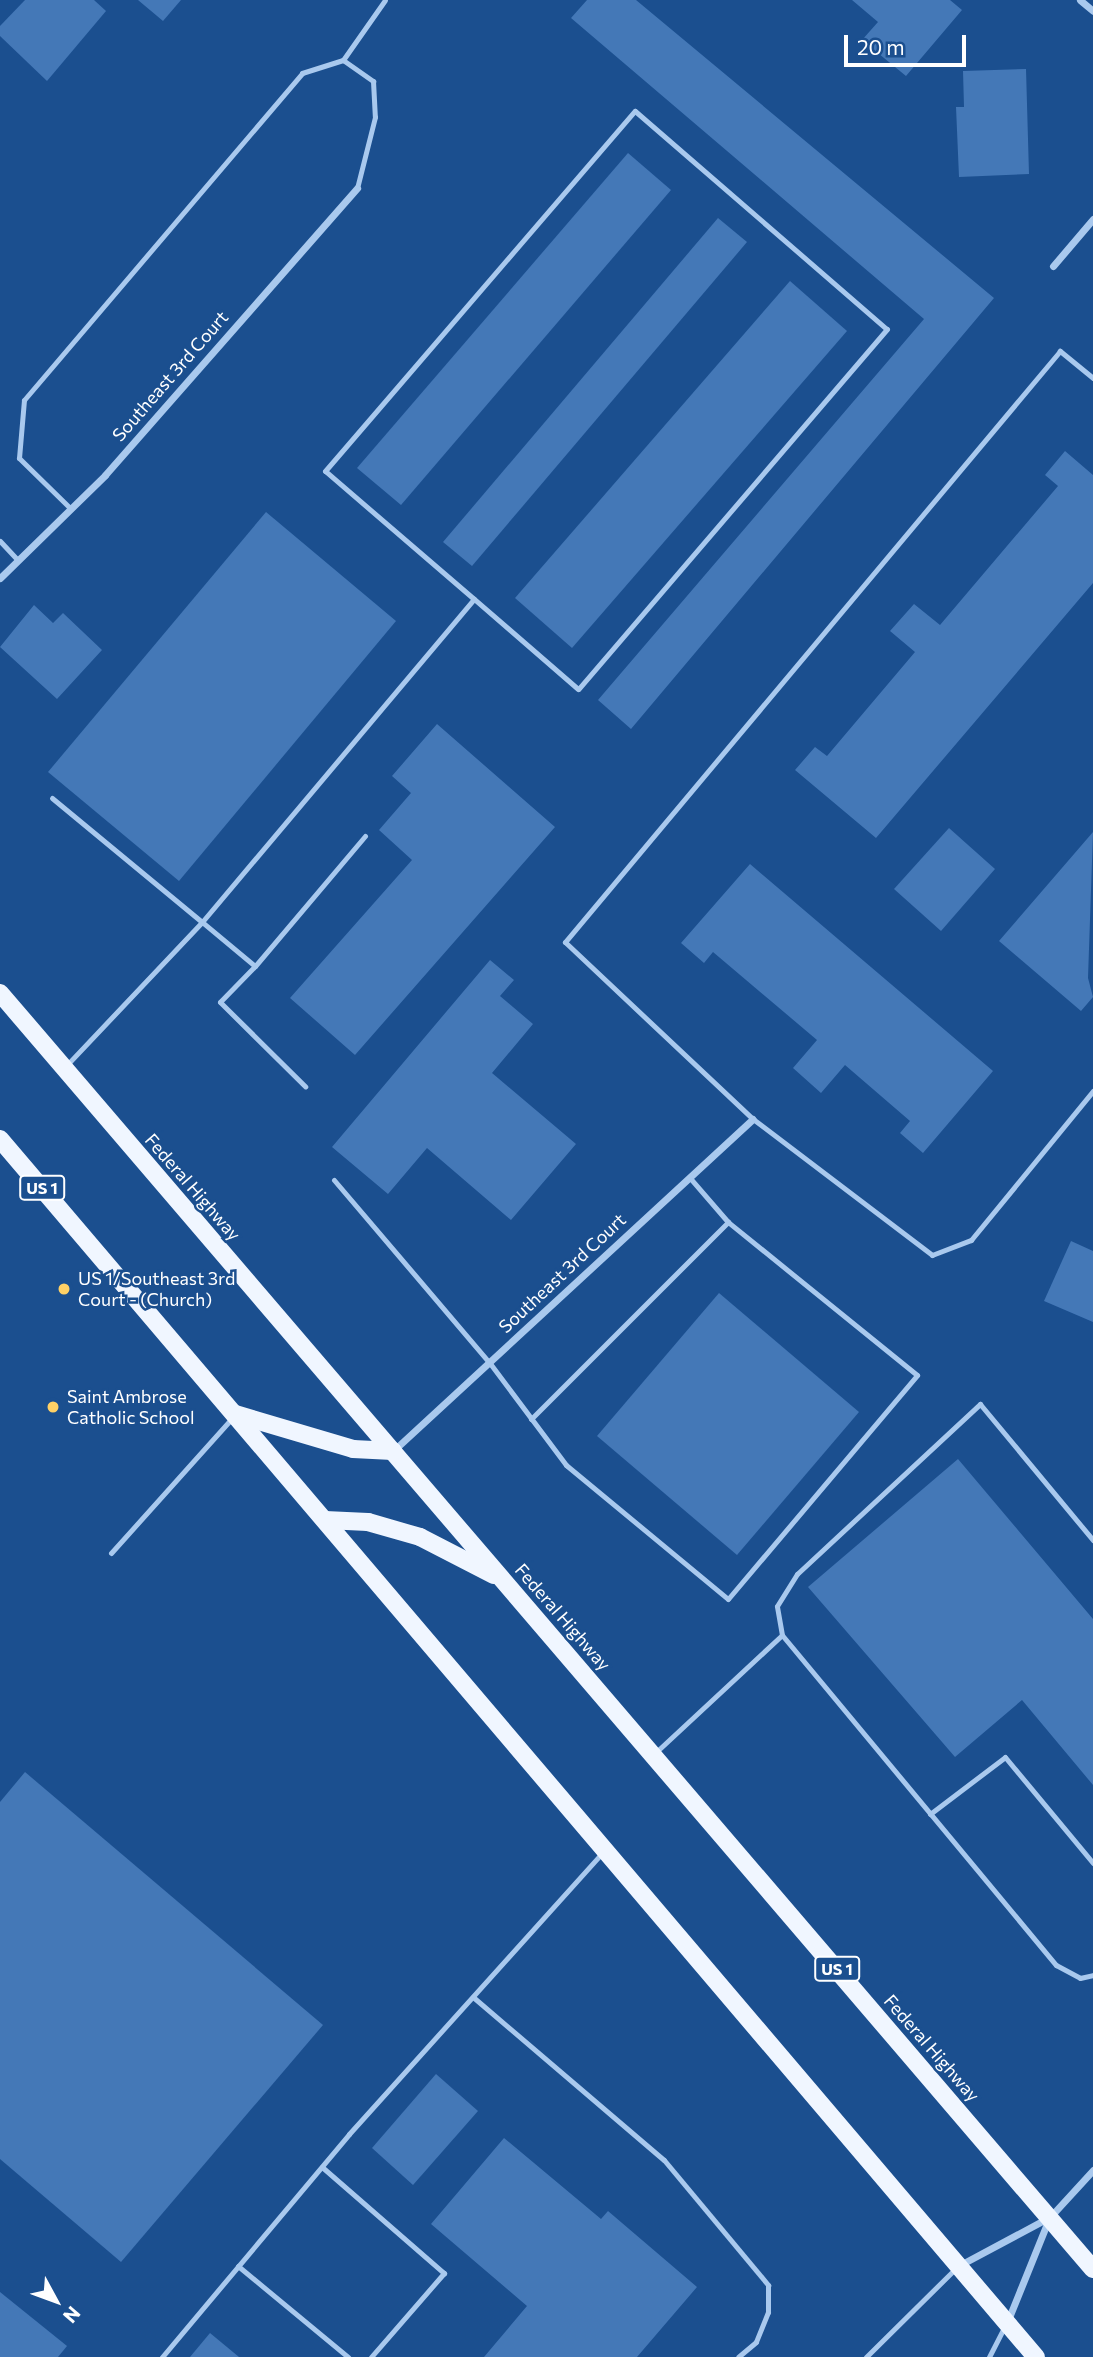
<!DOCTYPE html>
<html>
<head>
<meta charset="utf-8">
<style>
  body { margin:0 }
  #map { position:relative; width:1093px; height:2357px; overflow:hidden; background:#1b4f8f; font-family:Commissioner,sans-serif }
  div>[style] { position:absolute }
  [style*='--x'] { left:calc(var(--x)*1px); top:calc(var(--y)*1px); width:calc(var(--w)*1px); rotate:calc(var(--a)*1deg) }
  .building>* { inset:0; background:#4478b7 }
  .lane>* { height:5px; margin:-2.5px; padding:0 2.5px; transform-origin:2.5px; border-radius:2.5px; background:#a9c9ee }
  .street>* { height:7px; margin:-3.5px; padding:0 3.5px; transform-origin:3.5px; border-radius:3.5px; background:#a9c9ee }
  .primary>* { height:18px; margin:-9px; padding:0 9px; transform-origin:9px; border-radius:9px; background:#f0f6ff }
  .dots>* { width:19px; height:19px; translate:-50% -50%; box-sizing:border-box; border:4px solid #1b4f8f; border-radius:50% }
  span { translate:-50% -50%; white-space:nowrap; text-align:center; line-height:1.15; -webkit-text-stroke:5px #1b4f8f; paint-order:stroke }
  .shield-label span { padding:2px 5px; background:#1b4f8f; border:2px solid; border-radius:5px; -webkit-text-stroke-width:0 }
  .shield-label { font-size:16px; color:#fff; font-weight:700 }
  .street-label { font-size:18px; color:#fff }
  .poi-label { font-size:18px; color:#fff }
  .left { translate:0 -50%; text-align:left }
  .north { position:absolute; left:21px; top:2266px; width:70px; height:70px; -webkit-text-stroke:5px #1b4f8f; paint-order:stroke; rotate:131deg; font-size:19px; font-weight:700; line-height:28px; text-align:center; color:#fff }
  .north::after { content:''; display:block; margin:auto; width:24px; height:32px; background:#fff; clip-path:polygon(50% 0,100% 100%,50% 72%,0 100%) }
  .scale { position:absolute; left:844px; top:35px; width:122px; height:32px; box-sizing:border-box; border:4px solid #fff; border-top:0; padding-left:9px; font-size:21px; line-height:24px; white-space:nowrap; color:#fff; -webkit-text-stroke:5px #1b4f8f; paint-order:stroke }
</style>
</head>
<body>
<div id="map">
  <div class="building">
    <i style="clip-path:polygon(25px 0,94px 0,106px 11px,47px 81px,0 36px,0 26px)"></i>
    <i style="clip-path:polygon(138px 0,181px 0,163px 21px)"></i>
    <i style="clip-path:polygon(587px 0,636px 0,994px 298px,631px 729px,598px 700px,924px 319px,571px 18px)"></i>
    <i style="clip-path:polygon(852px 0,950px 0,962px 10px,906px 76px,862px 40px,878px 22px)"></i>
    <i style="clip-path:polygon(1026px 69px,1029px 174px,959px 177px,956px 107px,964px 107px,963px 71px)"></i>
    <i style="clip-path:polygon(628px 153px,671px 190px,401px 505px,357px 468px)"></i>
    <i style="clip-path:polygon(718px 218px,747px 242px,472px 566px,443px 542px)"></i>
    <i style="clip-path:polygon(790px 281px,847px 331px,572px 648px,515px 598px)"></i>
    <i style="clip-path:polygon(1065px 451px,1093px 475px,1093px 583px,876px 838px,795px 770px,815px 747px,827px 756px,915px 652px,890px 631px,914px 604px,940px 625px,1058px 486px,1045px 475px)"></i>
    <i style="clip-path:polygon(266px 512px,396px 621px,179px 881px,48px 772px)"></i>
    <i style="clip-path:polygon(34px 605px,53px 623px,63px 613px,102px 650px,57px 699px,0 647px)"></i>
    <i style="clip-path:polygon(437px 724px,555px 827px,355px 1055px,290px 998px,412px 860px,379px 830px,411px 793px,392px 776px)"></i>
    <i style="clip-path:polygon(949px 828px,995px 869px,941px 931px,894px 889px)"></i>
    <i style="clip-path:polygon(1093px 832px,1088px 978px,1093px 997px,1081px 1011px,999px 941px)"></i>
    <i style="clip-path:polygon(750px 864px,993px 1071px,923px 1153px,900px 1133px,910px 1121px,845px 1065px,821px 1093px,793px 1068px,817px 1040px,713px 952px,704px 963px,681px 943px)"></i>
    <i style="clip-path:polygon(490px 960px,514px 980px,500px 996px,533px 1024px,492px 1073px,576px 1144px,511px 1220px,427px 1148px,388px 1194px,332px 1147px)"></i>
    <i style="clip-path:polygon(1071px 1241px,1093px 1251px,1093px 1322px,1044px 1301px)"></i>
    <i style="clip-path:polygon(719px 1293px,859px 1412px,737px 1555px,597px 1436px)"></i>
    <i style="clip-path:polygon(958px 1459px,1093px 1619px,1093px 1785px,1022px 1700px,955px 1757px,808px 1587px)"></i>
    <i style="clip-path:polygon(25px 1772px,323px 2025px,121px 2262px,0 2159px,0 1802px)"></i>
    <i style="clip-path:polygon(436px 2074px,478px 2111px,413px 2185px,372px 2148px)"></i>
    <i style="clip-path:polygon(504px 2138px,601px 2219px,608px 2211px,697px 2287px,637px 2357px,484px 2357px,527px 2306px,431px 2224px)"></i>
    <i style="clip-path:polygon(0 2292px,67px 2346px,58px 2357px,0 2357px)"></i>
    <i style="clip-path:polygon(210px 2333px,239px 2357px,190px 2357px)"></i>
  </div>
  <div class="lane">
    <i style="--x:343;--y:60;--w:73;--a:-55"></i>
    <i style="--x:1093;--y:378;--w:43;--a:-140.7"></i>
    <i style="--x:1060;--y:351;--w:771;--a:129.95"></i>
    <i style="--x:565;--y:942;--w:258;--a:43.3"></i>
    <i style="--x:753;--y:1119;--w:225;--a:37.2"></i>
    <i style="--x:932;--y:1255;--w:42;--a:-21"></i>
    <i style="--x:971;--y:1240;--w:193;--a:-50.7"></i>
    <i style="--x:69;--y:507;--w:70;--a:-135.6"></i>
    <i style="--x:19;--y:458;--w:58;--a:-85.1"></i>
    <i style="--x:24;--y:400;--w:429;--a:-49.6"></i>
    <i style="--x:302;--y:73;--w:43;--a:-17.6"></i>
    <i style="--x:343;--y:60;--w:37;--a:35"></i>
    <i style="--x:373;--y:81;--w:36;--a:87"></i>
    <i style="--x:375;--y:117;--w:73;--a:104.2"></i>
    <i style="--x:0;--y:541;--w:26;--a:47"></i>
    <i style="--x:52;--y:798;--w:195;--a:39.6"></i>
    <i style="--x:202;--y:922;--w:198;--a:133.4"></i>
    <i style="--x:365;--y:836;--w:170;--a:130.2"></i>
    <i style="--x:255;--y:966;--w:69;--a:-140.3"></i>
    <i style="--x:202;--y:922;--w:422;--a:-49.9"></i>
    <i style="--x:474;--y:599;--w:196;--a:-139.3"></i>
    <i style="--x:325;--y:471;--w:475;--a:-49.3"></i>
    <i style="--x:635;--y:111;--w:333;--a:40.9"></i>
    <i style="--x:887;--y:329;--w:474;--a:130.6"></i>
    <i style="--x:578;--y:689;--w:138;--a:-139.1"></i>
    <i style="--x:255;--y:966;--w:50;--a:134.2"></i>
    <i style="--x:220;--y:1002;--w:120;--a:44.7"></i>
    <i style="--x:334;--y:1180;--w:239;--a:49.6"></i>
    <i style="--x:489;--y:1362;--w:129;--a:53.2"></i>
    <i style="--x:566;--y:1465;--w:210;--a:39.6"></i>
    <i style="--x:728;--y:1599;--w:293;--a:-49.8"></i>
    <i style="--x:917;--y:1375;--w:243;--a:-141"></i>
    <i style="--x:728;--y:1222;--w:58;--a:-130.8"></i>
    <i style="--x:531;--y:1419;--w:279;--a:-45"></i>
    <i style="--x:111;--y:1553;--w:183;--a:-48.1"></i>
    <i style="--x:782;--y:1635;--w:29;--a:-100"></i>
    <i style="--x:777;--y:1606;--w:38;--a:-58"></i>
    <i style="--x:797;--y:1574;--w:250;--a:-42.9"></i>
    <i style="--x:980;--y:1404;--w:177;--a:50.3"></i>
    <i style="--x:655;--y:1753;--w:173;--a:-42.9"></i>
    <i style="--x:782;--y:1635;--w:429;--a:50.3"></i>
    <i style="--x:1056;--y:1965;--w:27;--a:28"></i>
    <i style="--x:1080;--y:1978;--w:13;--a:-13"></i>
    <i style="--x:930;--y:1814;--w:94;--a:-37.2"></i>
    <i style="--x:1005;--y:1757;--w:138;--a:50.3"></i>
    <i style="--x:473;--y:1997;--w:251;--a:40.5"></i>
    <i style="--x:664;--y:2160;--w:163;--a:50.2"></i>
    <i style="--x:768;--y:2285;--w:27;--a:90"></i>
    <i style="--x:768;--y:2312;--w:32;--a:112"></i>
    <i style="--x:756;--y:2342;--w:23;--a:140"></i>
    <i style="--x:322;--y:2167;--w:162;--a:41"></i>
    <i style="--x:444;--y:2273;--w:111;--a:131"></i>
    <i style="--x:238;--y:2266;--w:143;--a:39.6"></i>
    <i style="--x:162;--y:2357;--w:291;--a:-50"></i>
    <i style="--x:349;--y:2134;--w:380;--a:-48"></i>
    <i style="--x:866;--y:2357;--w:128;--a:-44.7"></i>
    <i style="--x:989;--y:2357;--w:35;--a:-63"></i>
  </div>
  <div class="street">
    <i style="--x:1080;--y:0;--w:17;--a:40"></i>
    <i style="--x:1053;--y:266;--w:62;--a:-49.6"></i>
    <i style="--x:0;--y:578;--w:147;--a:-44.4"></i>
    <i style="--x:105;--y:475;--w:382;--a:-48.7"></i>
    <i style="--x:394;--y:1450;--w:488;--a:-42.7"></i>
    <i style="--x:960;--y:2265;--w:102;--a:-28.1"></i>
    <i style="--x:1050;--y:2217;--w:64;--a:-47.5"></i>
    <i style="--x:1008;--y:2320;--w:107;--a:-68"></i>
  </div>
  <div class="primary">
    <i style="--x:0;--y:993;--w:1680;--a:49.42"></i>
    <i style="--x:0;--y:1139;--w:1599;--a:49.62"></i>
    <i style="--x:235;--y:1414;--w:123;--a:16.5"></i>
    <i style="--x:353;--y:1449;--w:40;--a:2.9"></i>
    <i style="--x:325;--y:1520;--w:43;--a:2.7"></i>
    <i style="--x:368;--y:1522;--w:54;--a:16.1"></i>
    <i style="--x:420;--y:1537;--w:83;--a:27.2"></i>
  </div>
  <div class="dots">
    <i style="left:64px;top:1289px;background:#ffd166"></i>
    <i style="left:53px;top:1407px;background:#ffd166"></i>
  </div>
  <div class="shield-label">
    <span style="left:42px;top:1188px">US 1</span>
    <span style="left:837px;top:1969px">US 1</span>
  </div>
  <div class="street-label">
    <span style="left:170px;top:376px;rotate:-49deg">Southeast 3rd Court</span>
    <span style="left:193px;top:1187px;rotate:49deg">Federal Highway</span>
    <span style="left:562px;top:1273px;rotate:-43deg">Southeast 3rd Court</span>
    <span style="left:563px;top:1617px;rotate:49deg">Federal Highway</span>
    <span style="left:932px;top:2048px;rotate:49deg">Federal Highway</span>
  </div>
  <div class="poi-label">
    <span class="left" style="left:78px;top:1289px">US 1/Southeast 3rd<br>Court - (Church)</span>
    <span class="left" style="left:67px;top:1407px">Saint Ambrose<br>Catholic School</span>
  </div>
  <div class="north">N</div>
  <div class="scale">20 m</div>
</div>
</body>
</html>
